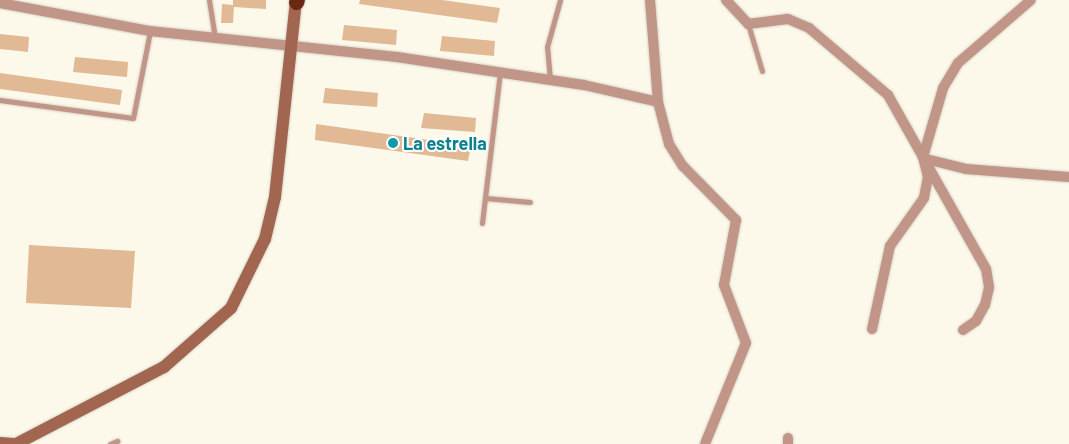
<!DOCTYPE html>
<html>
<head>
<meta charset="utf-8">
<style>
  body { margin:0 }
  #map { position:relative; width:1069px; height:444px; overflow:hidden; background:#fcf9ea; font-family:Barlow,sans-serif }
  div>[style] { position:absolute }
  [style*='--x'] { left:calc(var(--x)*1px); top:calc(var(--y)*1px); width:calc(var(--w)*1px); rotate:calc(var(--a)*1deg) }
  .building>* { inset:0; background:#e1b995 }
  .roads { filter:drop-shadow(0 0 1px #d6d3c6) drop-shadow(0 0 1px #d6d3c6) }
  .lane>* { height:5px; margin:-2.5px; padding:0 2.5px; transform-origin:2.5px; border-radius:2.5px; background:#c19587 }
  .street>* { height:10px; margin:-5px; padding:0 5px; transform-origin:5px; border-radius:5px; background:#c19587 }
  .secondary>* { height:12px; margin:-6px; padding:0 6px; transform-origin:6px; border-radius:6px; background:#a26550 }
  .highway>* { height:15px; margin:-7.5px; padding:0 7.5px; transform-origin:7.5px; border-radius:7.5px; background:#6b2912 }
  .dots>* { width:14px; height:14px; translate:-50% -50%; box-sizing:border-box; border:2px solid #fff; border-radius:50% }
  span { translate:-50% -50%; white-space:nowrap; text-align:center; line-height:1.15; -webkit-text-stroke:4px #fff; paint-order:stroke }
  .culture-label { font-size:18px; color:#0d838f; font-weight:700 }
  .left { translate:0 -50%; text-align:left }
</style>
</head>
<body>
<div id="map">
  <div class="building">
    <i style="clip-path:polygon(233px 0,266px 0,266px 9px,234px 7px,233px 23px,221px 23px,222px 4px,233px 5px)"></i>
    <i style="clip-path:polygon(360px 0,442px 0,500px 8px,497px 23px,359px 4px)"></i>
    <i style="clip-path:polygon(344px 25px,397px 30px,396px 45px,342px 40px)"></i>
    <i style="clip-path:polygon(0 34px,29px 37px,28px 52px,0 49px)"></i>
    <i style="clip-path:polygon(442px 36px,495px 41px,494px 56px,440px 51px)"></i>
    <i style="clip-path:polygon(75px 57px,128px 62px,127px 77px,73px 72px)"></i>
    <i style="clip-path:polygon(0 73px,122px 90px,120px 105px,0 89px)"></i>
    <i style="clip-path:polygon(325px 88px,378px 93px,377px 107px,323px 103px)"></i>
    <i style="clip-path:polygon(424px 113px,476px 118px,475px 132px,421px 128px)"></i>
    <i style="clip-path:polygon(316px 124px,471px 146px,468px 161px,315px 140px)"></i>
    <i style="clip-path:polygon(29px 245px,135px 251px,131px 308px,26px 303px)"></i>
  </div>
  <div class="roads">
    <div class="lane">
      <i style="--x:209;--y:0;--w:37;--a:81"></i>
      <i style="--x:748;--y:24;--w:49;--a:73.4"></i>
      <i style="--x:550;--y:80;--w:33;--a:-95"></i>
      <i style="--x:547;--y:47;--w:49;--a:-74.5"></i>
      <i style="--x:0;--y:100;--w:134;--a:7.7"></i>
      <i style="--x:133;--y:118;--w:89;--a:-78.9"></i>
      <i style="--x:485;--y:198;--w:45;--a:5.1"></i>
      <i style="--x:482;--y:223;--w:151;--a:-83.2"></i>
      <i style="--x:110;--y:444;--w:8;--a:-23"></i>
    </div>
    <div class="street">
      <i style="--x:650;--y:0;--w:102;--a:85.5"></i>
      <i style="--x:658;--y:102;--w:43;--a:75.3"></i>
      <i style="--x:669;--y:144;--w:26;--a:58"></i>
      <i style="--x:683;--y:166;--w:76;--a:45.5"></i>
      <i style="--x:736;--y:220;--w:66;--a:100.5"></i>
      <i style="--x:724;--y:285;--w:62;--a:69.2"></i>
      <i style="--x:746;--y:343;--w:109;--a:112.1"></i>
      <i style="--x:726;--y:0;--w:33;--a:47"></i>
      <i style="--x:748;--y:24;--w:40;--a:-7.1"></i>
      <i style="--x:788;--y:19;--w:23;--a:23"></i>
      <i style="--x:809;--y:28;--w:104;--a:40.3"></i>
      <i style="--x:888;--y:95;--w:71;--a:60.6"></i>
      <i style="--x:923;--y:157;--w:21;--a:76"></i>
      <i style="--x:928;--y:177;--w:21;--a:101"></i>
      <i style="--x:924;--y:198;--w:59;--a:125.3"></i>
      <i style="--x:890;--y:246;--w:85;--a:102.2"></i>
      <i style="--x:0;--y:3;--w:153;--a:10.6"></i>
      <i style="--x:150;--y:31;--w:248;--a:6"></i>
      <i style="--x:397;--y:57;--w:189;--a:8.5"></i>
      <i style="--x:584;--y:85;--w:76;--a:12.9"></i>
      <i style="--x:926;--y:159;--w:41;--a:14"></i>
      <i style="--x:966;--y:169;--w:103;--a:4.4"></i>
      <i style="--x:963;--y:330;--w:16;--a:-35"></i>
      <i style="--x:976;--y:321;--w:18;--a:-61"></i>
      <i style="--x:985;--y:305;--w:18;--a:-77"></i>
      <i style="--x:989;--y:287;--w:18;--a:-99"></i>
      <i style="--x:986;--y:269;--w:129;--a:-119.4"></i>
      <i style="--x:923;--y:157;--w:72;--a:-73.8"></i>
      <i style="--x:943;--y:88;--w:29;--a:-59"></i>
      <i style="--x:958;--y:63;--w:96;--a:-40.8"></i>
      <i style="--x:788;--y:444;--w:6;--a:-90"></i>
    </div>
    <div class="secondary">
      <i style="--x:0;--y:443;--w:16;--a:4"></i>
      <i style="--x:16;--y:444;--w:167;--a:-27.5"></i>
      <i style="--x:164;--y:367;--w:89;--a:-41.4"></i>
      <i style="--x:231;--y:308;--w:77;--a:-63.8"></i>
      <i style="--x:265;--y:239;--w:43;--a:-76.6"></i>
      <i style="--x:275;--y:197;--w:196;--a:-83.9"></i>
    </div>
    <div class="highway">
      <i style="--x:296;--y:2;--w:2;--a:-63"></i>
    </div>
  </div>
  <div class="dots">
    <i style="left:393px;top:143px;background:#0f9aa8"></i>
  </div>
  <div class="culture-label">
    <span class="left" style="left:403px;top:143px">La estrella</span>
  </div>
</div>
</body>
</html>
